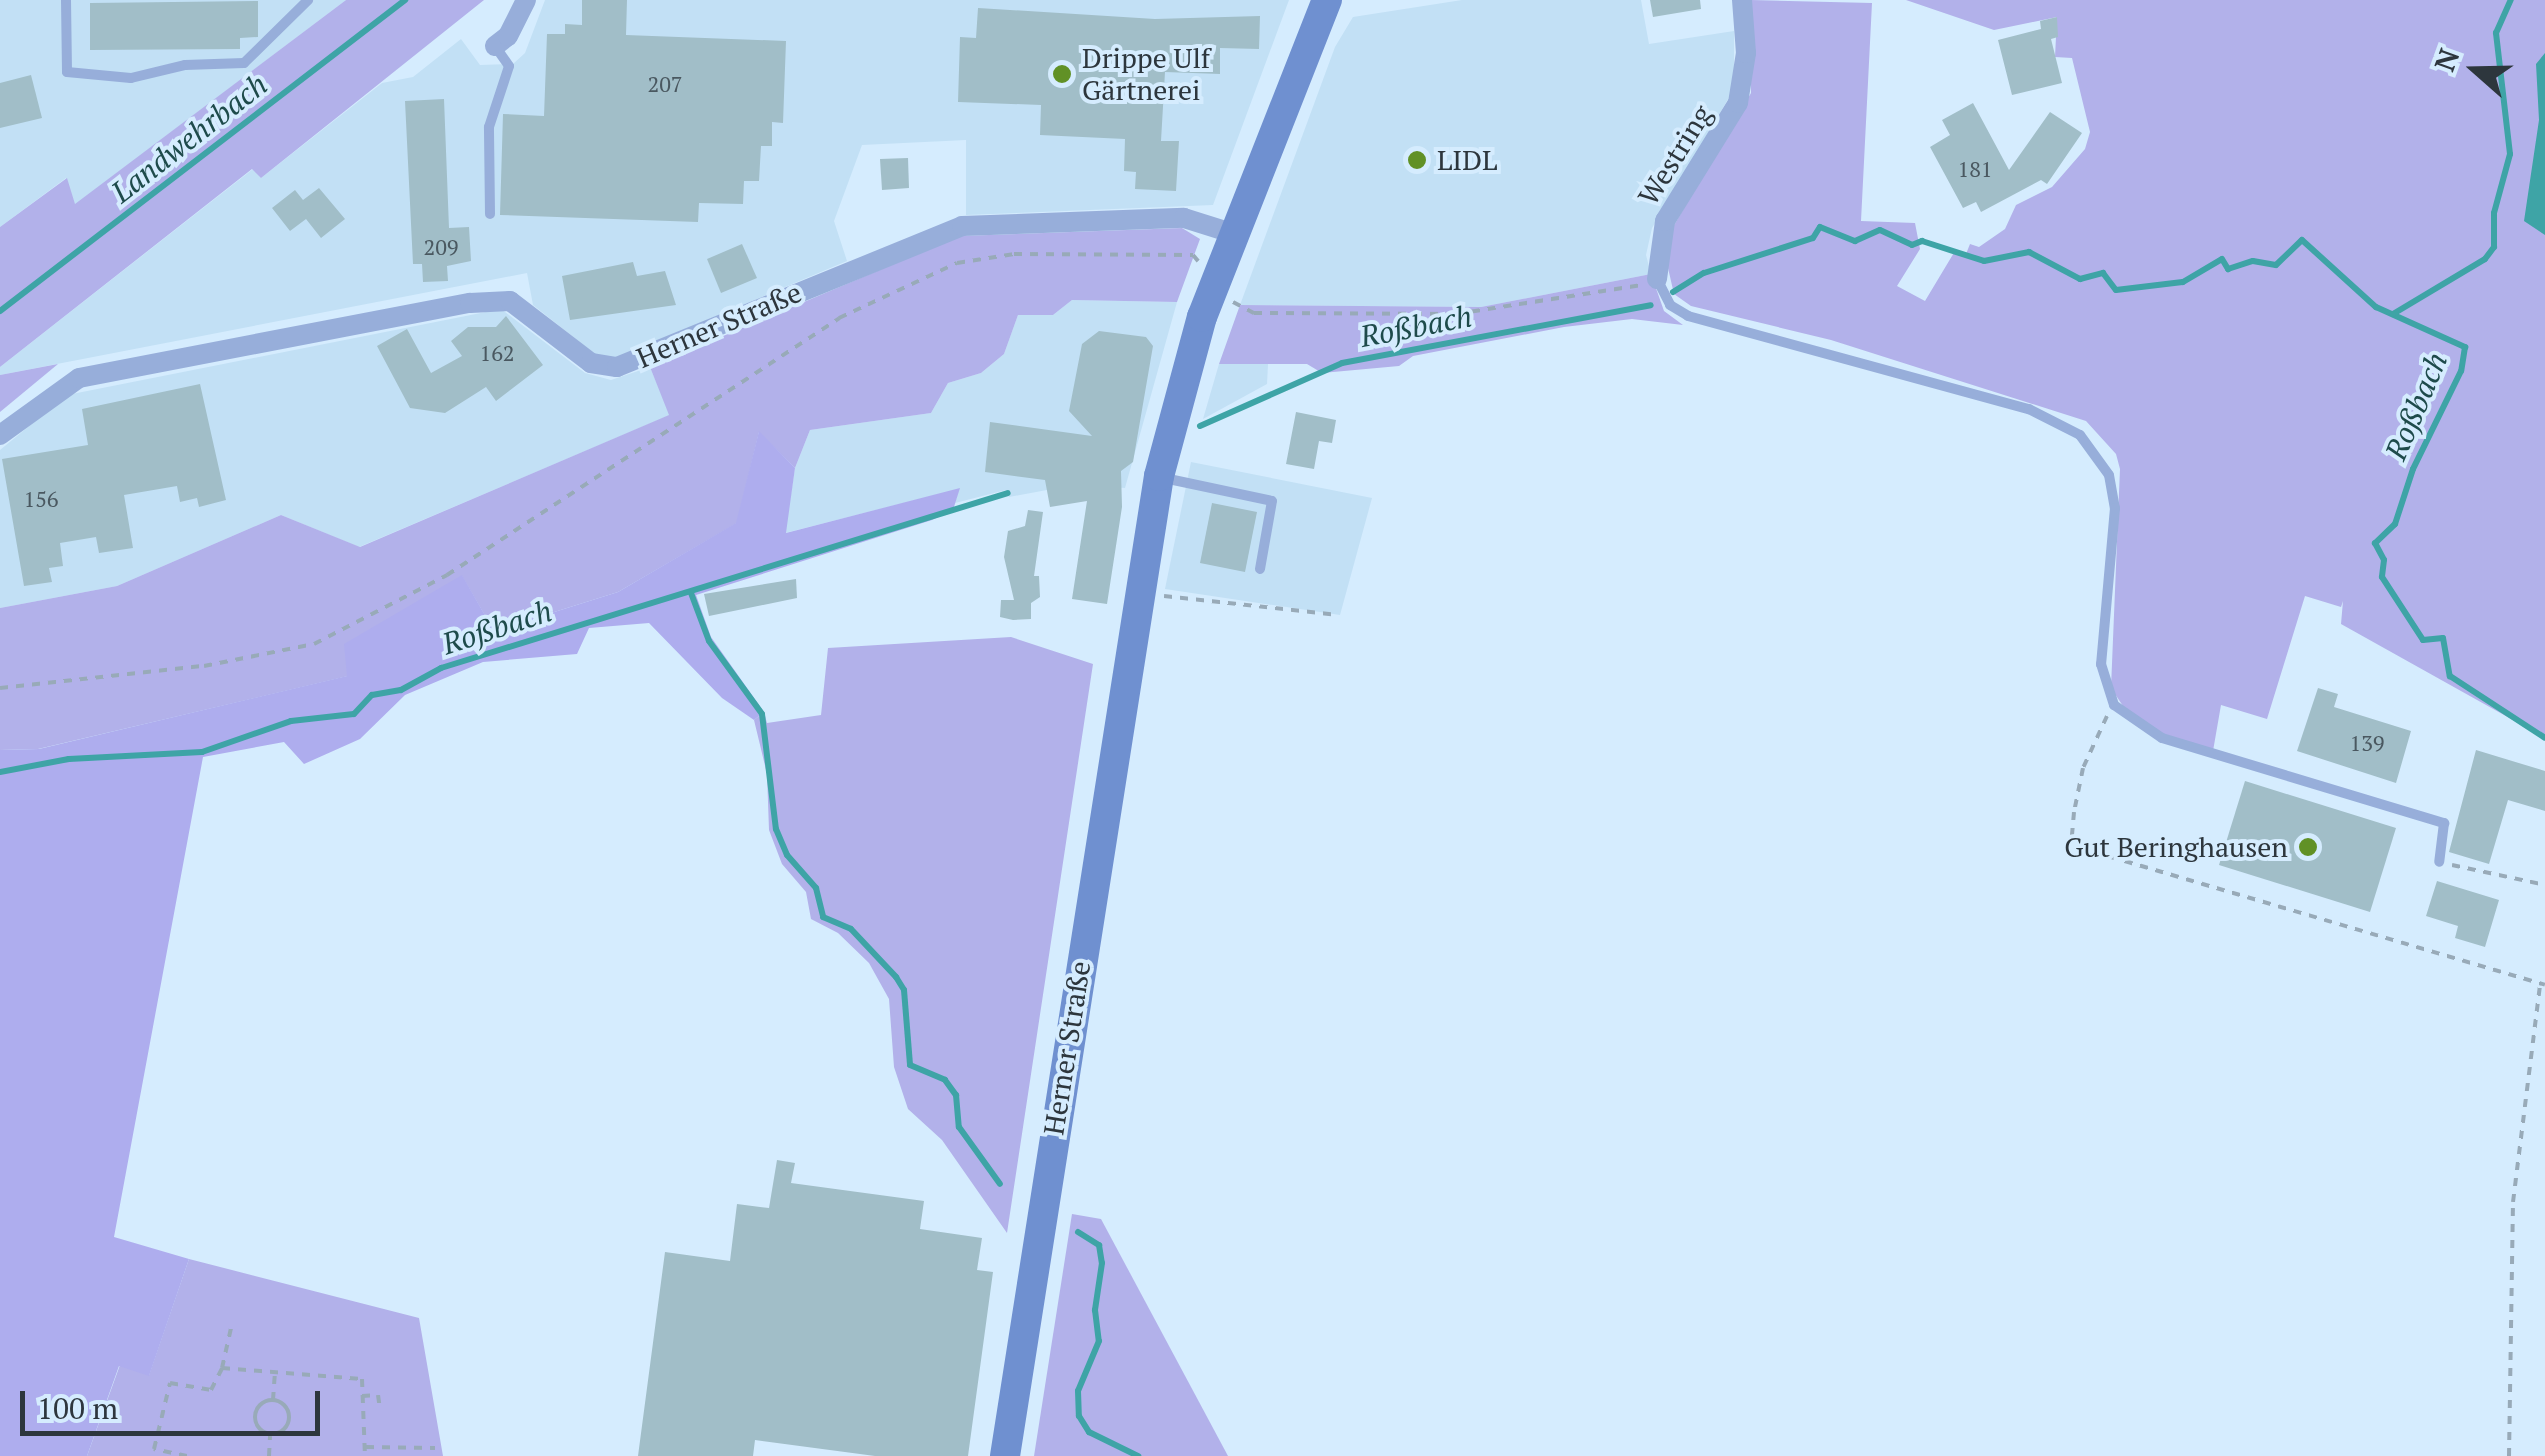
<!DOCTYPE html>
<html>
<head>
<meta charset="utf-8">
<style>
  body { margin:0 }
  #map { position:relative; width:2545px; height:1456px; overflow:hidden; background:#d5ecfe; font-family:"PT Serif",serif }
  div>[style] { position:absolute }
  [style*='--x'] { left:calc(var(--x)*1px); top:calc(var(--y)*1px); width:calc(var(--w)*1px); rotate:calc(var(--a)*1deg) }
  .built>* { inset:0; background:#c2e0f5 }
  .green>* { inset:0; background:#b2b1ea }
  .forest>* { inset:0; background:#aeadee }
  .water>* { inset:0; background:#3ea4a6 }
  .stream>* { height:6px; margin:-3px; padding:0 3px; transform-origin:3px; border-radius:3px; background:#3ea4a6 }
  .building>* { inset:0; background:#a1bec8 }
  .path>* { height:4px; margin-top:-2px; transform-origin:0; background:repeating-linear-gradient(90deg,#98aab8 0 8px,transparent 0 16px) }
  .path>.ring { margin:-2px; padding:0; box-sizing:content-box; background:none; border:4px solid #98aab8; border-radius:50% }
  .lane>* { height:10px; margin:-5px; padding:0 5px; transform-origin:5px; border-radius:5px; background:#97aeda }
  .street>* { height:20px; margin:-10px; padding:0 10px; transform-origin:10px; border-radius:10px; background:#97aeda }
  .secondary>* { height:30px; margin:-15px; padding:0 15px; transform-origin:15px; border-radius:15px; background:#6f90d0 }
  .dots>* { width:28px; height:28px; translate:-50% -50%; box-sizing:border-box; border:5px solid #d5ecfe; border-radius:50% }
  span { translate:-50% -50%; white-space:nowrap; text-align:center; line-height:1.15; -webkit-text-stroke:8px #d5ecfe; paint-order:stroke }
  .number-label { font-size:22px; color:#4a5860 }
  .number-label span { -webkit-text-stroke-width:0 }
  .poi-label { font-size:28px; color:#2d363d }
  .left { translate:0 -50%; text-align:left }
  .right { translate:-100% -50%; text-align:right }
  .street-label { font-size:28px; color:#2d363d }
  .water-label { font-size:30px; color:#1e4b4b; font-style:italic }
  .north { position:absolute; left:2425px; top:20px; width:100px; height:100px; -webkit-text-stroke:8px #d5ecfe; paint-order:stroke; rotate:290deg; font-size:28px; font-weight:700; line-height:40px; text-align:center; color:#2d363d }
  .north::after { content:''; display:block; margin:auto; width:35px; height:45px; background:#2d363d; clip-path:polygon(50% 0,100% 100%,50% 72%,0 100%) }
  .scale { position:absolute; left:20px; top:1391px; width:300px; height:45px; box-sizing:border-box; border:5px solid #2d363d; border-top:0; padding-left:12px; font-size:30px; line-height:35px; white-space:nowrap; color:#2d363d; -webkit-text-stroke:8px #d5ecfe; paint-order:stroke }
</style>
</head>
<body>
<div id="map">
  <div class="built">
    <i style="clip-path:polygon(0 0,346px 0,75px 205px,66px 178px,0 227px)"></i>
    <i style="clip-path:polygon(545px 0,1289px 0,1213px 205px,966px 215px,966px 140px,862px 145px,834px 221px,847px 261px,617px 358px,596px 355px,533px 305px,527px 273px,0 375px,0 367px,253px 169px,261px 178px,382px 83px,413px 77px,461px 39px,480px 65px,513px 64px,525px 53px)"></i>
    <i style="clip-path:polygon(1462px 0,1641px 0,1649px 44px,1734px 31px,1734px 89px,1652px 228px,1646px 255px,1651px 274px,1481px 307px,1240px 305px,1335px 47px,1353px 17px)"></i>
    <i style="clip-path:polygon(1072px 300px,1177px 302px,1125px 488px,1079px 484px,1009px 497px,1006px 490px,955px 503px,959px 489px,785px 533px,795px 468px,810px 430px,931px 413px,948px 383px,981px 373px,1004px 354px,1018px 315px,1053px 315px)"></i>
    <i style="clip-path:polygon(501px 309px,585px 373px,611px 380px,650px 367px,670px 415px,359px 547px,281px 515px,117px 586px,0 608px,0 450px,67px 395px)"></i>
    <i style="clip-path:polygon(1219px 364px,1268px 364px,1267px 384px,1203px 419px)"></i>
    <i style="clip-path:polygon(1191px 462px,1372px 498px,1340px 615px,1165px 589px)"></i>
  </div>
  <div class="green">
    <i style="clip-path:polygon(346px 0,484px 0,261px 178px,252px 169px,0 367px,0 227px,67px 178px,75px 204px)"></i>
    <i style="clip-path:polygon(1751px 0,1872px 3px,1861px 221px,1915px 223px,1920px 249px,1897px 286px,1925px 301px,1955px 251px,1966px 254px,1970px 244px,1979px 247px,2005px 229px,2016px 205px,2052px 187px,2085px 149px,2090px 132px,2072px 58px,2055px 57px,2057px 17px,1994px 30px,1906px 0,2545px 0,2545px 738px,2341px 624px,2343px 601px,2341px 607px,2305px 596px,2267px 719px,2221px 705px,2213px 751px,2164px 736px,2123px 706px,2111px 688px,2120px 469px,2116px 454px,2086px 421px,1831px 340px,1691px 306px,1674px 294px,1665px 255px,1669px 234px,1751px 93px)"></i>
    <i style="clip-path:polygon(1182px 228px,1200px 239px,1177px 302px,1072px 300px,1053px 315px,1018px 315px,1004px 354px,981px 373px,948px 383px,931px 413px,810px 430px,795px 468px,759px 432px,737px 523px,618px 592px,494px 631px,462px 576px,348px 676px,38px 749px,0 750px,0 608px,117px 586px,281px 515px,360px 547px,669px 415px,650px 367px,960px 236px)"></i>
    <i style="clip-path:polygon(1651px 274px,1664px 311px,1683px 325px,1632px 319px,1564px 327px,1413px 356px,1399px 366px,1322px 373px,1307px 364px,1219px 364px,1240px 305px,1481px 307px)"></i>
    <i style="clip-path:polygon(58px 364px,0 412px,0 375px)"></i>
    <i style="clip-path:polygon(1011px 637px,1093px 664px,1007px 1233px,942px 1140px,908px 1109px,894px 1067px,889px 999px,869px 963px,838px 933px,811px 919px,806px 892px,782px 864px,769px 830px,767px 774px,754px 720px,764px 712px,767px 723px,821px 715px,828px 648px)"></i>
    <i style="clip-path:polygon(1072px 1214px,1101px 1219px,1228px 1456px,1034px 1456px)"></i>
    <i style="clip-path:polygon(189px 1259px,419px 1318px,443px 1456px,87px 1456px,120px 1365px,149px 1375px)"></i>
  </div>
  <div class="forest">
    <i style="clip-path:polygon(759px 431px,795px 468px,786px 533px,960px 488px,953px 510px,932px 520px,696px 595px,711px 637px,764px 712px,754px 720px,722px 698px,649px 623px,589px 628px,577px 654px,483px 662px,405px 695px,360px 739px,304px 764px,284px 742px,203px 757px,114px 1237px,189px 1259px,149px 1376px,119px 1366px,87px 1456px,0 1456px,0 750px,39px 749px,347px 676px,344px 644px,462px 575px,494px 631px,618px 592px,736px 523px)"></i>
  </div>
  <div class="water">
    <i style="clip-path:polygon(2545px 53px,2545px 235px,2524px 221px,2539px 120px,2536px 64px)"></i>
  </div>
  <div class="stream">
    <i style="--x:1673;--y:292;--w:36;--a:-32"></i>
    <i style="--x:1704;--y:273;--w:114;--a:-17.8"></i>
    <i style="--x:1813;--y:238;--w:13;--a:-58"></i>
    <i style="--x:1820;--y:227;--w:38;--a:22"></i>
    <i style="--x:1855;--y:241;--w:27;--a:-24"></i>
    <i style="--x:1880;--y:230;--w:35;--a:25"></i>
    <i style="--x:1912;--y:245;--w:11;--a:-22"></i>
    <i style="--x:1922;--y:241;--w:65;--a:17.9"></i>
    <i style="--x:1984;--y:261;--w:46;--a:-11.3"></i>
    <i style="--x:2029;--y:252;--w:58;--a:27.9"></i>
    <i style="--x:2080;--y:279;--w:24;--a:-15"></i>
    <i style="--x:2103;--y:273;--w:21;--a:53"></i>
    <i style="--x:2116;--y:290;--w:67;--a:-6.8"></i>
    <i style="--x:2183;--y:282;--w:45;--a:-30.5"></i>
    <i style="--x:2222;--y:259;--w:12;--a:59"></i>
    <i style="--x:2228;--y:269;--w:26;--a:-18"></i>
    <i style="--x:2253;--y:261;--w:23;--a:10"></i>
    <i style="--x:2276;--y:265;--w:36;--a:-44"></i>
    <i style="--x:2302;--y:240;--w:100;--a:42.2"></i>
    <i style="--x:2376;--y:307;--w:98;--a:24.2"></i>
    <i style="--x:2465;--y:347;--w:24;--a:99"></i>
    <i style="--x:2461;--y:371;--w:109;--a:116.1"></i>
    <i style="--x:2413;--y:469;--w:58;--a:108.1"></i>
    <i style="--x:2395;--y:524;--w:28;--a:136"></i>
    <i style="--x:2375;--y:543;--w:19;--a:62"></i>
    <i style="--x:2384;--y:560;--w:17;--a:97"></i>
    <i style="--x:2382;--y:577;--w:75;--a:56.9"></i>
    <i style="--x:2423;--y:640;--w:20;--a:-6"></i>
    <i style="--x:2443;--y:638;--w:39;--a:80"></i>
    <i style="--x:2450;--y:676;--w:113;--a:33.1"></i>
    <i style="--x:0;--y:311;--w:511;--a:-37.52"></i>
    <i style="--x:2393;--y:314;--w:107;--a:-30.9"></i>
    <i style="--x:2485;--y:259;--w:15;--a:-53"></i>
    <i style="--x:2494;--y:247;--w:34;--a:-90"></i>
    <i style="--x:2494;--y:213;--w:61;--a:-74.8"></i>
    <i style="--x:2510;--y:154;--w:122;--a:-96.6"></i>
    <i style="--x:2496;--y:33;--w:36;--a:-66"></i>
    <i style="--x:1200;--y:426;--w:155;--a:-23.9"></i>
    <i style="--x:1342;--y:363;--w:314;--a:-10.6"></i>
    <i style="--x:691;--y:593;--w:51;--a:69.4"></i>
    <i style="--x:709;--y:641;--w:90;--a:54"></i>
    <i style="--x:762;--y:714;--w:116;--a:83.1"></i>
    <i style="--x:776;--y:829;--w:28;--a:67"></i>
    <i style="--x:787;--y:855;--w:44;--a:48.7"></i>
    <i style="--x:816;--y:888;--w:30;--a:76"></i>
    <i style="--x:823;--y:917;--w:30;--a:23"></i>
    <i style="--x:851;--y:929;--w:66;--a:46.8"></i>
    <i style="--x:896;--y:977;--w:15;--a:58"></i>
    <i style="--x:904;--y:990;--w:75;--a:85.4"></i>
    <i style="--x:910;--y:1065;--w:38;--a:23"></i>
    <i style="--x:945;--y:1080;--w:19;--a:54"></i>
    <i style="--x:956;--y:1095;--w:32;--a:85"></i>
    <i style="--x:959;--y:1127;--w:70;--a:54.3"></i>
    <i style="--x:0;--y:772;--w:70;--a:-10.7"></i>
    <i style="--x:69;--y:759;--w:133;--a:-3"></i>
    <i style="--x:202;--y:752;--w:94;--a:-19.2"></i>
    <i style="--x:291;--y:721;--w:63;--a:-6.3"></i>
    <i style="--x:354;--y:714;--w:26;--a:-47"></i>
    <i style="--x:372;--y:695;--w:29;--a:-10"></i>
    <i style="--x:401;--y:690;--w:46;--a:-28.8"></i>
    <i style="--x:441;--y:668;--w:593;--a:-17.15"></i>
    <i style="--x:1078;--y:1232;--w:25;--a:32"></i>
    <i style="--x:1099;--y:1245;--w:18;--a:81"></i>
    <i style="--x:1102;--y:1263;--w:48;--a:98.5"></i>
    <i style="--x:1095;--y:1310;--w:31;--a:83"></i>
    <i style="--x:1099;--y:1341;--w:54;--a:112.8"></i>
    <i style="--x:1078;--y:1391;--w:25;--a:88"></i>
    <i style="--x:1079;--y:1416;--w:19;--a:58"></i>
    <i style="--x:1089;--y:1432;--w:55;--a:26.1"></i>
  </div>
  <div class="building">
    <i style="clip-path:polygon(582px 0,627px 0,626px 35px,786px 41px,783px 123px,772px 122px,772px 146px,761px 146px,759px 181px,744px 181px,743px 204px,699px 203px,698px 222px,500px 215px,503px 114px,544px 116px,547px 34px,565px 34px,565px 24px,582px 25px)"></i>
    <i style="clip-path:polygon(1650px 0,1700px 0,1701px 9px,1653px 17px)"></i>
    <i style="clip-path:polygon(258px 1px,258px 37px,240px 38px,240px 49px,90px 50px,90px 3px)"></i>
    <i style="clip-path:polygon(978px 8px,1155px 19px,1260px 16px,1259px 49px,1220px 48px,1220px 74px,1165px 72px,1161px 141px,1179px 141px,1176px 191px,1135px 189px,1136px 172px,1124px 171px,1125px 139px,1040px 135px,1041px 105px,958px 102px,960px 37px,976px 38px)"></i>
    <i style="clip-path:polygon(2057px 17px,2058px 37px,2051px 39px,2062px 83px,2012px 95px,1998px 40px,2041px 29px,2040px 21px)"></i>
    <i style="clip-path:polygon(31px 75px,42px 118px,0 128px,0 83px)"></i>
    <i style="clip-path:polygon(444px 99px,449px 228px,469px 227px,471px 261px,447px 266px,448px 281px,423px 282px,422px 264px,413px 264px,405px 101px)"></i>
    <i style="clip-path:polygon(1973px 103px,2009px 170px,2050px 112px,2082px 133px,2047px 184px,2041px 180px,1981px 212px,1976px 202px,1963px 208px,1930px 147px,1950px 135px,1942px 120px)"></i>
    <i style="clip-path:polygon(908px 158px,909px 188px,882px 190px,880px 159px)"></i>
    <i style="clip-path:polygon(319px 188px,345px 219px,321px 238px,306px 219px,290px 231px,272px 208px,295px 190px,303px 200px)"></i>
    <i style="clip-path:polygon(742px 244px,757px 278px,721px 293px,707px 259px)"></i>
    <i style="clip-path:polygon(633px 262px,637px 276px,665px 271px,676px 305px,570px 320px,562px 276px)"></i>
    <i style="clip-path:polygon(506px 316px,543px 365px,496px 401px,486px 387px,445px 413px,410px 408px,377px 346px,407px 329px,431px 373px,462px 356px,451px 341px,468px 327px,496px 327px)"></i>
    <i style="clip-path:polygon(1099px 331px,1146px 337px,1153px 346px,1133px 462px,1121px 471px,1122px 507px,1107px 604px,1072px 599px,1087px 501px,1050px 507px,1045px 480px,985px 472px,990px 422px,1092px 436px,1069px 411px,1082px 344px)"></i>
    <i style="clip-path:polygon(200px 384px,226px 500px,199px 507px,197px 498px,180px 502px,177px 486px,124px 495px,133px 548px,99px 553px,96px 537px,60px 543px,63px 566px,49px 568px,52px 582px,24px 586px,2px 459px,88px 445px,82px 409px)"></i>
    <i style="clip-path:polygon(1296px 412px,1336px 420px,1332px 443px,1319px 441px,1314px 469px,1286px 464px)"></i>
    <i style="clip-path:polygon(1212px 503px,1257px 512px,1245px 572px,1200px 563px)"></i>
    <i style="clip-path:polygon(1028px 510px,1043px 512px,1034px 576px,1039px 576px,1040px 597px,1031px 603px,1031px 619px,1013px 620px,1000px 617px,1001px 600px,1014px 600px,1004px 557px,1008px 531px,1025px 526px)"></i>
    <i style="clip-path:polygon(796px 579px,797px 598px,709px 616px,704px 594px)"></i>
    <i style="clip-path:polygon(2318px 688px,2338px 694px,2334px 707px,2411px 731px,2396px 783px,2297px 751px)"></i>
    <i style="clip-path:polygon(2476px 750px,2545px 771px,2545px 811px,2508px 800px,2489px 864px,2449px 852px)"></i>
    <i style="clip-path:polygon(2245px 781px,2396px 828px,2370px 912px,2219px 865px)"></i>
    <i style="clip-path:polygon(2437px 881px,2499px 900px,2485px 947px,2455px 938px,2458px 926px,2426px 916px)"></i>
    <i style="clip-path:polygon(777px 1160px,795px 1163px,791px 1183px,924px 1201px,920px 1229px,982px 1238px,977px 1270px,993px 1272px,968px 1456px,875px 1456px,755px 1440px,753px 1456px,638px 1456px,665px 1252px,730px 1261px,737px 1204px,769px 1208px)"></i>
  </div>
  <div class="path">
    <i style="--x:1233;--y:302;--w:24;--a:28"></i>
    <i style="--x:1254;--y:313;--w:202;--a:0.3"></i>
    <i style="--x:1456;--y:314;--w:188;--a:-8.9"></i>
    <i style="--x:1164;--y:596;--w:175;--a:6.2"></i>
    <i style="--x:0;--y:688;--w:205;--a:-6.2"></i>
    <i style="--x:204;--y:666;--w:112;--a:-11.3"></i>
    <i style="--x:314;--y:644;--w:150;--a:-27.4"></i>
    <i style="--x:447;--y:575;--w:469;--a:-33.2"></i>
    <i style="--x:839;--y:318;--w:130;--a:-25"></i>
    <i style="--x:957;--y:263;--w:58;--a:-9"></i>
    <i style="--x:1014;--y:254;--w:179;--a:0.3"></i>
    <i style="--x:1193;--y:255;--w:8;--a:50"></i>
    <i style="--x:2107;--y:716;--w:57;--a:114.8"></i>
    <i style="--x:2083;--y:768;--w:45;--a:101.6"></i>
    <i style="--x:2074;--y:812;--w:25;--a:95"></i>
    <i style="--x:2072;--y:837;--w:27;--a:34"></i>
    <i style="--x:2094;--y:852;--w:470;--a:16.4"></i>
    <i style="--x:2452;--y:865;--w:95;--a:12.1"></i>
    <i style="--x:222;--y:1368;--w:41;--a:-77.3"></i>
    <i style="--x:362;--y:1396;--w:16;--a:-4"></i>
    <i style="--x:378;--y:1395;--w:15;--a:82"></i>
    <i class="ring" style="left:255px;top:1400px;width:30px;height:30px"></i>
    <i style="--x:273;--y:1400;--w:29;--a:-86"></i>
    <i style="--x:366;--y:1447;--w:69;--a:0.8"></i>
    <i style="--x:187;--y:1456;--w:34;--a:-168"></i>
    <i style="--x:154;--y:1449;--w:68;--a:-76.4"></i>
    <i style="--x:170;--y:1383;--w:42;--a:9.7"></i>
    <i style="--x:211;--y:1390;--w:25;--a:-63"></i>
    <i style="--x:222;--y:1368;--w:140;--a:4.5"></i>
    <i style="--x:362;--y:1379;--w:77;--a:87.8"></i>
    <i style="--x:269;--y:1456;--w:20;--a:-87"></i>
    <i style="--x:2509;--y:1456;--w:254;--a:-89.1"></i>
    <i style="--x:2513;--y:1202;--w:218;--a:-82.9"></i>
  </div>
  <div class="lane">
    <i style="--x:66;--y:0;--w:72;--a:89.2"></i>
    <i style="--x:67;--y:72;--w:64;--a:5.4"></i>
    <i style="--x:131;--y:78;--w:56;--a:-13.5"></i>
    <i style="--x:185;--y:65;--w:59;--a:-1.9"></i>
    <i style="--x:244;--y:63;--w:90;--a:-44.5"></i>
    <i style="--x:490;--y:214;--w:87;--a:-90.7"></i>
    <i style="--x:489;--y:127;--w:64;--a:-71.8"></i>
    <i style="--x:509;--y:66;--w:24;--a:-125"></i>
    <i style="--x:1657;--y:279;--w:29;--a:63"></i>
    <i style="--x:1670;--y:305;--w:21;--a:31"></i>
    <i style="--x:1688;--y:316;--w:353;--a:15.3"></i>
    <i style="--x:2029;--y:409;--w:57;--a:27"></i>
    <i style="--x:2080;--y:435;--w:49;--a:54.1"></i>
    <i style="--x:2109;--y:475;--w:34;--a:80"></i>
    <i style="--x:2115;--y:508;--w:157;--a:95.1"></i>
    <i style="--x:2101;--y:664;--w:43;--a:72.4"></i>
    <i style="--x:2114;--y:705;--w:58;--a:34.5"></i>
    <i style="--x:2162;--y:738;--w:295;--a:16.8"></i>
    <i style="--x:2444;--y:823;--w:39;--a:97"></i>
    <i style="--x:1164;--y:478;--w:110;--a:12"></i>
    <i style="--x:1272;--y:501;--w:69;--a:100"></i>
  </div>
  <div class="street">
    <i style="--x:495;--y:46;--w:16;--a:-38"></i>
    <i style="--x:508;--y:36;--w:40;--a:-63.4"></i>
    <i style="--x:1657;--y:279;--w:59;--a:-82.1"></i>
    <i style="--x:1665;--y:221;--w:139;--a:-58.3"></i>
    <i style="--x:1738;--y:103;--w:51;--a:-80.9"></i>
    <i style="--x:1746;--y:53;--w:53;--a:-94.3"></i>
    <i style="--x:0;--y:435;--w:97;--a:-35.8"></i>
    <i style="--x:79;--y:378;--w:398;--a:-10.9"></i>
    <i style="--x:470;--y:303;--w:40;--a:-2.9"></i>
    <i style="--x:510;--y:301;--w:102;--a:37.4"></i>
    <i style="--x:591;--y:363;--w:26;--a:9"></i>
    <i style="--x:617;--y:367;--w:373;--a:-22.2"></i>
    <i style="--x:962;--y:226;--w:222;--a:-2.1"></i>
    <i style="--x:1184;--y:218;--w:50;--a:17.4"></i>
  </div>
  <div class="secondary">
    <i style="--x:1005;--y:1456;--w:992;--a:-81.07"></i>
    <i style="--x:1159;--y:476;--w:165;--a:-74.9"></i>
    <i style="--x:1202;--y:317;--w:341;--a:-68.5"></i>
  </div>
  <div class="dots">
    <i style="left:1062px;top:74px;background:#619126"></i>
    <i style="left:1417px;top:160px;background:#619126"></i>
    <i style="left:2308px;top:847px;background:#619126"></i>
  </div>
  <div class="number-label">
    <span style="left:665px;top:84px">207</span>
    <span style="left:1975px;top:169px">181</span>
    <span style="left:441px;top:247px">209</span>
    <span style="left:497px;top:353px">162</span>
    <span style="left:41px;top:499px">156</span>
    <span style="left:2367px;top:743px">139</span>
  </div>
  <div class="poi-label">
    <span class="left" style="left:1082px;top:74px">Drippe Ulf<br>Gärtnerei</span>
    <span class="left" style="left:1437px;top:160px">LIDL</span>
    <span class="right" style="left:2288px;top:847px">Gut Beringhausen</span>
  </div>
  <div class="street-label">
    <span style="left:1675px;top:155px;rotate:-58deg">Westring</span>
    <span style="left:719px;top:325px;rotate:-23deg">Herner Straße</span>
    <span style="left:1067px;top:1048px;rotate:-81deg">Herner Straße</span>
  </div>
  <div class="water-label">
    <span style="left:189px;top:138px;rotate:-38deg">Landwehrbach</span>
    <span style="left:1416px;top:326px;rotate:-11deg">Roßbach</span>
    <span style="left:2416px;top:406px;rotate:-67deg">Roßbach</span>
    <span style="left:497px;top:627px;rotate:-18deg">Roßbach</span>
  </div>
  <div class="north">N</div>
  <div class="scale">100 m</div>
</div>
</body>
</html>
